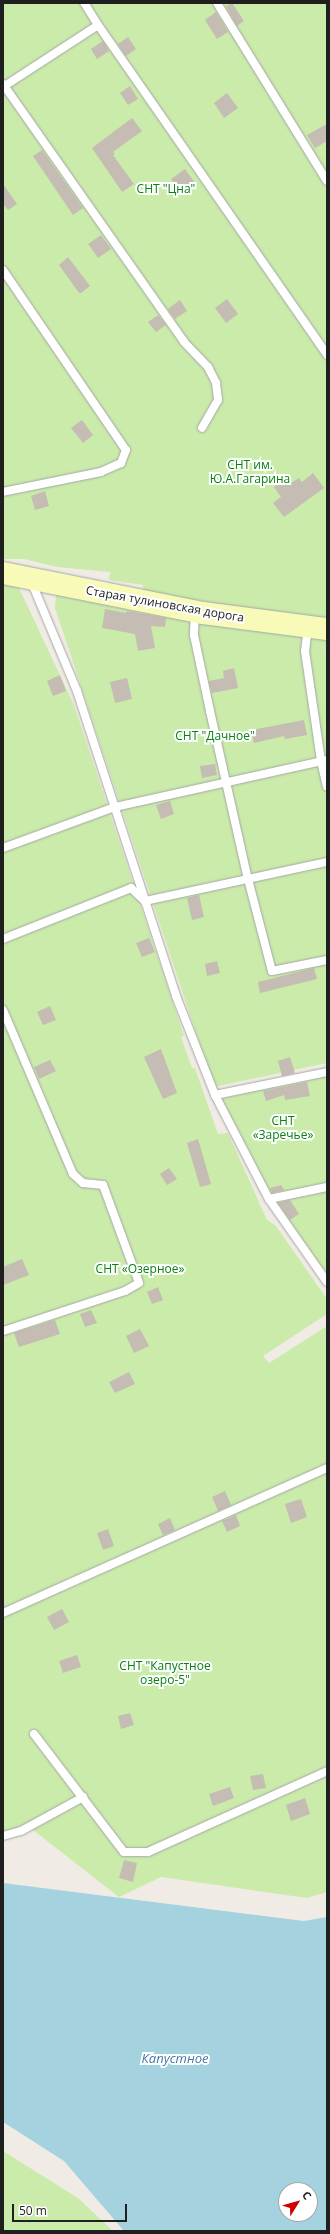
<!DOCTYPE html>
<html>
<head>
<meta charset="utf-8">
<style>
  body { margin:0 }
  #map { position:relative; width:330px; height:2234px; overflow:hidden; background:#f0ece5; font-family:"Open Sans",sans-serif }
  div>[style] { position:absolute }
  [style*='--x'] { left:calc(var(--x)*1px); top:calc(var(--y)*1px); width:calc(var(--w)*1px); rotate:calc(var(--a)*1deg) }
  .grass>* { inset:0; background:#caebaa }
  .water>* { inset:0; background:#a5d2df }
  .building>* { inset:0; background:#c5bcb4 }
  .roads { filter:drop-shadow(0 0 1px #a6a6a6) drop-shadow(0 0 1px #a6a6a6) }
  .lane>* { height:8px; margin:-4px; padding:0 4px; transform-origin:4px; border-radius:4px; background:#fff }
  .secondary>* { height:22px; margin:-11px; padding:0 11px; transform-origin:11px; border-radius:11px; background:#f8fbb8 }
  span { translate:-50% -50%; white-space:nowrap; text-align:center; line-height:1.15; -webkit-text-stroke:4px #fff; paint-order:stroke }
  .park-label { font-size:12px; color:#098113 }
  .street-label { font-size:12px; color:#1f1f1f }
  .water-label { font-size:13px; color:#4678a9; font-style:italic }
  .frame { position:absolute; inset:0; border:4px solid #1f1f1f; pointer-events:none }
  .north { position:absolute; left:278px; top:2182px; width:40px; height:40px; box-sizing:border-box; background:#fff; border:1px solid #a5a5a5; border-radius:50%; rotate:53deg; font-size:11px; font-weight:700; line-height:16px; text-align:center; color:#1f1f1f }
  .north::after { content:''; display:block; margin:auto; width:14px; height:18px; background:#ce0000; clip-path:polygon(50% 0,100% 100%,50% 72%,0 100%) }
  .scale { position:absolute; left:12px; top:2204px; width:115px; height:18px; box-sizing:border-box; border:2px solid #1f1f1f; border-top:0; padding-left:5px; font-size:12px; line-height:14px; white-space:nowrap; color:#1f1f1f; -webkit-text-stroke:3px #fff; paint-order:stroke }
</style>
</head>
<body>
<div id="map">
  <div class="grass">
    <i style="clip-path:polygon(3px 3px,327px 3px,327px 619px,142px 593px,143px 585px,109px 580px,110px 572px,57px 567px,24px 559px,3px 559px)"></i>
    <i style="clip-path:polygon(3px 582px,19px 588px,74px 705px,184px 1036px,181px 1037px,192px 1068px,195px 1068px,218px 1134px,228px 1133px,267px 1220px,276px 1226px,327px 1299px,327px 1314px,263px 1356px,269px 1363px,327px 1326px,327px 1892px,307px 1898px,161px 1877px,119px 1897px,33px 1830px,3px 1836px)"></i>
    <i style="clip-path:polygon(56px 591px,327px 638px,327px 1063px,214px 1087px,55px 608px)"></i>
    <i style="clip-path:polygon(327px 1072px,327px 1273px,295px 1234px,275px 1204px,220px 1104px,222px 1099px)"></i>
    <i style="clip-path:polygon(3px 2151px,78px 2198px,113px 2231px,3px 2231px)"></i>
  </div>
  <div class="water">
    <i style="clip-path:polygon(evenodd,3px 1883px,304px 1921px,327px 1917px,327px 2231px,124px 2231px,64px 2161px,3px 2122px,3px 1883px,286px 2190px,310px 2190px,310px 2214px,286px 2214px,286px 2190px)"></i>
  </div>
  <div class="building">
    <i style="clip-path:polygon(232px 3px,244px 21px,237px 26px,226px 6px)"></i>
    <i style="clip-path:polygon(216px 12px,228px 32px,217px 39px,205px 20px)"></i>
    <i style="clip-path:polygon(128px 37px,136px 49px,126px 56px,118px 44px)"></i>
    <i style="clip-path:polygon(103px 41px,109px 51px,97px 59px,91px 49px)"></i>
    <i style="clip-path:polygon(130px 86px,138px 99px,128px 105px,120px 93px)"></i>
    <i style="clip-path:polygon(227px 93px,238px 108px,224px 118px,214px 103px)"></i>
    <i style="clip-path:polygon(132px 118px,142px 131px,113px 152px,115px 154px,113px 155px,134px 184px,122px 192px,92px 148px)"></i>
    <i style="clip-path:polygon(327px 124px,327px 141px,315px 148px,307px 135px)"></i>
    <i style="clip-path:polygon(42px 150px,83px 208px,73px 215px,33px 156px)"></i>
    <i style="clip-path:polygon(185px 169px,195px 183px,181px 193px,171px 179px)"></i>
    <i style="clip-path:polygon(3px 184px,17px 204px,8px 210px,3px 204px)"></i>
    <i style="clip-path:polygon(101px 235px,111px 249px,98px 258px,88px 244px)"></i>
    <i style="clip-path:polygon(68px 257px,90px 286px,81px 293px,79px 293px,59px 265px)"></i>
    <i style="clip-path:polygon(227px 299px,238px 314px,226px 323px,215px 308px)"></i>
    <i style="clip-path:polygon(180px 300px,187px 311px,175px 319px,168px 309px)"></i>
    <i style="clip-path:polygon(158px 315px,166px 325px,156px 332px,148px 322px)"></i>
    <i style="clip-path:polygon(82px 420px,93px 435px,83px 443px,71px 428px)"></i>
    <i style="clip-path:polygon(313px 473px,324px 488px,284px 517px,273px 503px,281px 497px,274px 487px,283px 480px,285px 482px,288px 480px,291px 483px,299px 478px,302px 482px)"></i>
    <i style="clip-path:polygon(45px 491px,49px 506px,35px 510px,31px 496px)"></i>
    <i style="clip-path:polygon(105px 609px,126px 613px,127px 611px,166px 618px,165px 627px,151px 626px,155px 648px,138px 651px,135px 634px,102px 628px)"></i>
    <i style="clip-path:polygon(234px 668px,238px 688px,212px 693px,209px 681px,224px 678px,223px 671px)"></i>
    <i style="clip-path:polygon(60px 675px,66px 691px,53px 696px,47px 681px)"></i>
    <i style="clip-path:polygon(127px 678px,132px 699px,115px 703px,110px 682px)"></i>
    <i style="clip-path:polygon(304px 720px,307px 735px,285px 739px,284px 736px,254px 743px,251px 730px)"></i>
    <i style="clip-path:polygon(215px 764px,217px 775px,202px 778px,200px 766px)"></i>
    <i style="clip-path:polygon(170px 801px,174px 814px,161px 819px,156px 805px)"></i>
    <i style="clip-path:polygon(199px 895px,204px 917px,192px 920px,187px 898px)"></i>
    <i style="clip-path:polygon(149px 938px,155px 952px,142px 957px,136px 943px)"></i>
    <i style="clip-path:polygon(217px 961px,220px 973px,207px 976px,205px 964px)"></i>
    <i style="clip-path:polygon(314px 968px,317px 979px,260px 993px,258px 982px)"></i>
    <i style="clip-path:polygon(50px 1006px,56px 1020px,43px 1025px,37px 1012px)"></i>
    <i style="clip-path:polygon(161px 1049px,177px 1093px,163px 1099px,144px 1057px)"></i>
    <i style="clip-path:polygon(290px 1057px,295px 1073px,282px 1076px,278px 1061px)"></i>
    <i style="clip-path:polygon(50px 1060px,56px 1071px,39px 1079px,34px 1067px)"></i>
    <i style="clip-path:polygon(307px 1082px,310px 1096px,285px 1100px,284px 1095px,266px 1101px,263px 1091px)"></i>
    <i style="clip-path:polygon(198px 1139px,211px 1184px,200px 1187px,187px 1143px)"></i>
    <i style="clip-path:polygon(169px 1168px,177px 1179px,167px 1185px,160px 1174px)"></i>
    <i style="clip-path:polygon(281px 1185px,284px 1190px,272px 1193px,270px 1188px)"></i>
    <i style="clip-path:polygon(290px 1200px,299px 1214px,290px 1220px,278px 1203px)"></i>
    <i style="clip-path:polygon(22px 1259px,29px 1275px,3px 1285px,3px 1267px)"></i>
    <i style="clip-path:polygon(158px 1287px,163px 1300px,152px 1304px,147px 1292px)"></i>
    <i style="clip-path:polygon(91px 1310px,97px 1323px,85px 1327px,80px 1314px)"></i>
    <i style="clip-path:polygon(55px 1320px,60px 1334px,19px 1347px,14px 1333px)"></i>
    <i style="clip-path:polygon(140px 1329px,149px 1346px,134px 1353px,126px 1336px)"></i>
    <i style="clip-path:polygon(129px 1372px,135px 1384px,115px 1393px,109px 1382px)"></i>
    <i style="clip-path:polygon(225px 1491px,231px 1505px,218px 1511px,212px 1497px)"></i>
    <i style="clip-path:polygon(301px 1499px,307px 1517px,291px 1523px,285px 1504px)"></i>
    <i style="clip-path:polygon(236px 1515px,240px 1526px,227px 1532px,222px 1521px)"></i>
    <i style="clip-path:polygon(170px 1518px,175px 1530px,163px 1535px,158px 1524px)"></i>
    <i style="clip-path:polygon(108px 1529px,114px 1546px,103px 1550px,97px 1533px)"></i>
    <i style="clip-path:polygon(62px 1609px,69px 1622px,54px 1630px,47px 1617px)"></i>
    <i style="clip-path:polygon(77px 1655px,81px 1667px,63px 1673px,59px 1661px)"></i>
    <i style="clip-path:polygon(130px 1713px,134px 1725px,121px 1729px,118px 1716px)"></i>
    <i style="clip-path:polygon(263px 1774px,266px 1788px,253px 1790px,250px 1776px)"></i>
    <i style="clip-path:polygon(230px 1787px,234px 1798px,213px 1806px,209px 1794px)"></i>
    <i style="clip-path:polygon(305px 1798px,310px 1814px,291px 1821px,286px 1805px)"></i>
    <i style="clip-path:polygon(124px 1860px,137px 1863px,133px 1882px,119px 1878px)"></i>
  </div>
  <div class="roads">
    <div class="lane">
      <i style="--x:217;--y:3;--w:209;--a:58.3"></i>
      <i style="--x:98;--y:25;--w:402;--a:55.2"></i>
      <i style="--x:3;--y:84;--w:315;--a:54.9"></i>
      <i style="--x:184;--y:342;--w:35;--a:46"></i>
      <i style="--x:208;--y:367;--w:18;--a:63"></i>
      <i style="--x:216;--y:383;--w:17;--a:83"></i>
      <i style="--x:218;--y:400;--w:32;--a:120"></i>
      <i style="--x:3;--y:87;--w:113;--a:-33.1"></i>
      <i style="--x:98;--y:25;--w:26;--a:-122"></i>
      <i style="--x:3;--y:270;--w:218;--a:55.7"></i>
      <i style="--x:126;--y:450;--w:14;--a:111"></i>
      <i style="--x:121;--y:463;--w:22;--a:156"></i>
      <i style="--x:101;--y:472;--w:100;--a:168.5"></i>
      <i style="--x:31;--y:581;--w:119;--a:67.3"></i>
      <i style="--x:77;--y:691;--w:321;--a:72"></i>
      <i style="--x:176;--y:996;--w:106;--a:68.5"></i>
      <i style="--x:215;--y:1095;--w:117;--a:62.6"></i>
      <i style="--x:269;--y:1199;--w:101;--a:55.1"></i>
      <i style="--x:195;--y:613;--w:22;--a:93"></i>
      <i style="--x:194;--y:635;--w:78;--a:78.1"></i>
      <i style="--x:210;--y:711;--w:172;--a:77.3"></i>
      <i style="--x:248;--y:879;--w:95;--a:75.4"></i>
      <i style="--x:272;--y:971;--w:56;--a:-11.3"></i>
      <i style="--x:308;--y:627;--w:24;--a:97"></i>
      <i style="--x:305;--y:651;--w:111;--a:81.7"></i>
      <i style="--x:321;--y:761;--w:26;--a:77"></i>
      <i style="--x:3;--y:848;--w:119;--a:-20.1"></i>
      <i style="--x:115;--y:807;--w:217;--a:-12.5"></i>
      <i style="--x:3;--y:939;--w:138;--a:-21.7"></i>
      <i style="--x:131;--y:888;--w:19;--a:43"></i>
      <i style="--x:145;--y:901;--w:186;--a:-12.1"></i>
      <i style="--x:3;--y:1010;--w:178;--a:66.9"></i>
      <i style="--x:73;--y:1174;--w:13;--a:42"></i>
      <i style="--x:83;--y:1183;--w:20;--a:6"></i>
      <i style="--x:103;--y:1185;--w:104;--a:69.8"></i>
      <i style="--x:139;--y:1283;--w:16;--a:150"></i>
      <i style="--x:125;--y:1291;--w:128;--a:161.8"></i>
      <i style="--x:215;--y:1095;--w:114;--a:-11.6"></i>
      <i style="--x:269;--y:1199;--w:59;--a:-11.7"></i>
      <i style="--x:3;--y:1613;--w:355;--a:-24.1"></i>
      <i style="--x:34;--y:1734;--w:148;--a:52.7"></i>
      <i style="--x:124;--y:1852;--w:24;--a:0"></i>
      <i style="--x:148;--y:1852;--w:196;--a:-24.3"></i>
      <i style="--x:3;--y:1836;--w:19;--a:-16"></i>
      <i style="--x:21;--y:1831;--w:71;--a:-28.7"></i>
    </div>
    <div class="secondary">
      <i style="--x:3;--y:573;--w:204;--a:11.3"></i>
      <i style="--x:203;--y:613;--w:125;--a:7.4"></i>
    </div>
  </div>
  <div class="park-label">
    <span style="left:166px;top:189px">СНТ "Цна"</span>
    <span style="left:250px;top:472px">СНТ им.<br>Ю.А.Гагарина</span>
    <span style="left:215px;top:736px">СНТ "Дачное"</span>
    <span style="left:283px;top:1128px">СНТ<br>«Заречье»</span>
    <span style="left:140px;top:1269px">СНТ «Озерное»</span>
    <span style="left:165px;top:1673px">СНТ "Капустное<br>озеро-5"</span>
  </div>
  <div class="street-label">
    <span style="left:165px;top:604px;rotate:10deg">Старая тулиновская дорога</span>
  </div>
  <div class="water-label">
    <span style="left:175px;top:2058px">Капустное</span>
  </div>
  <div class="frame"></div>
  <div class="north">С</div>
  <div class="scale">50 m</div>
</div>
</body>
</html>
